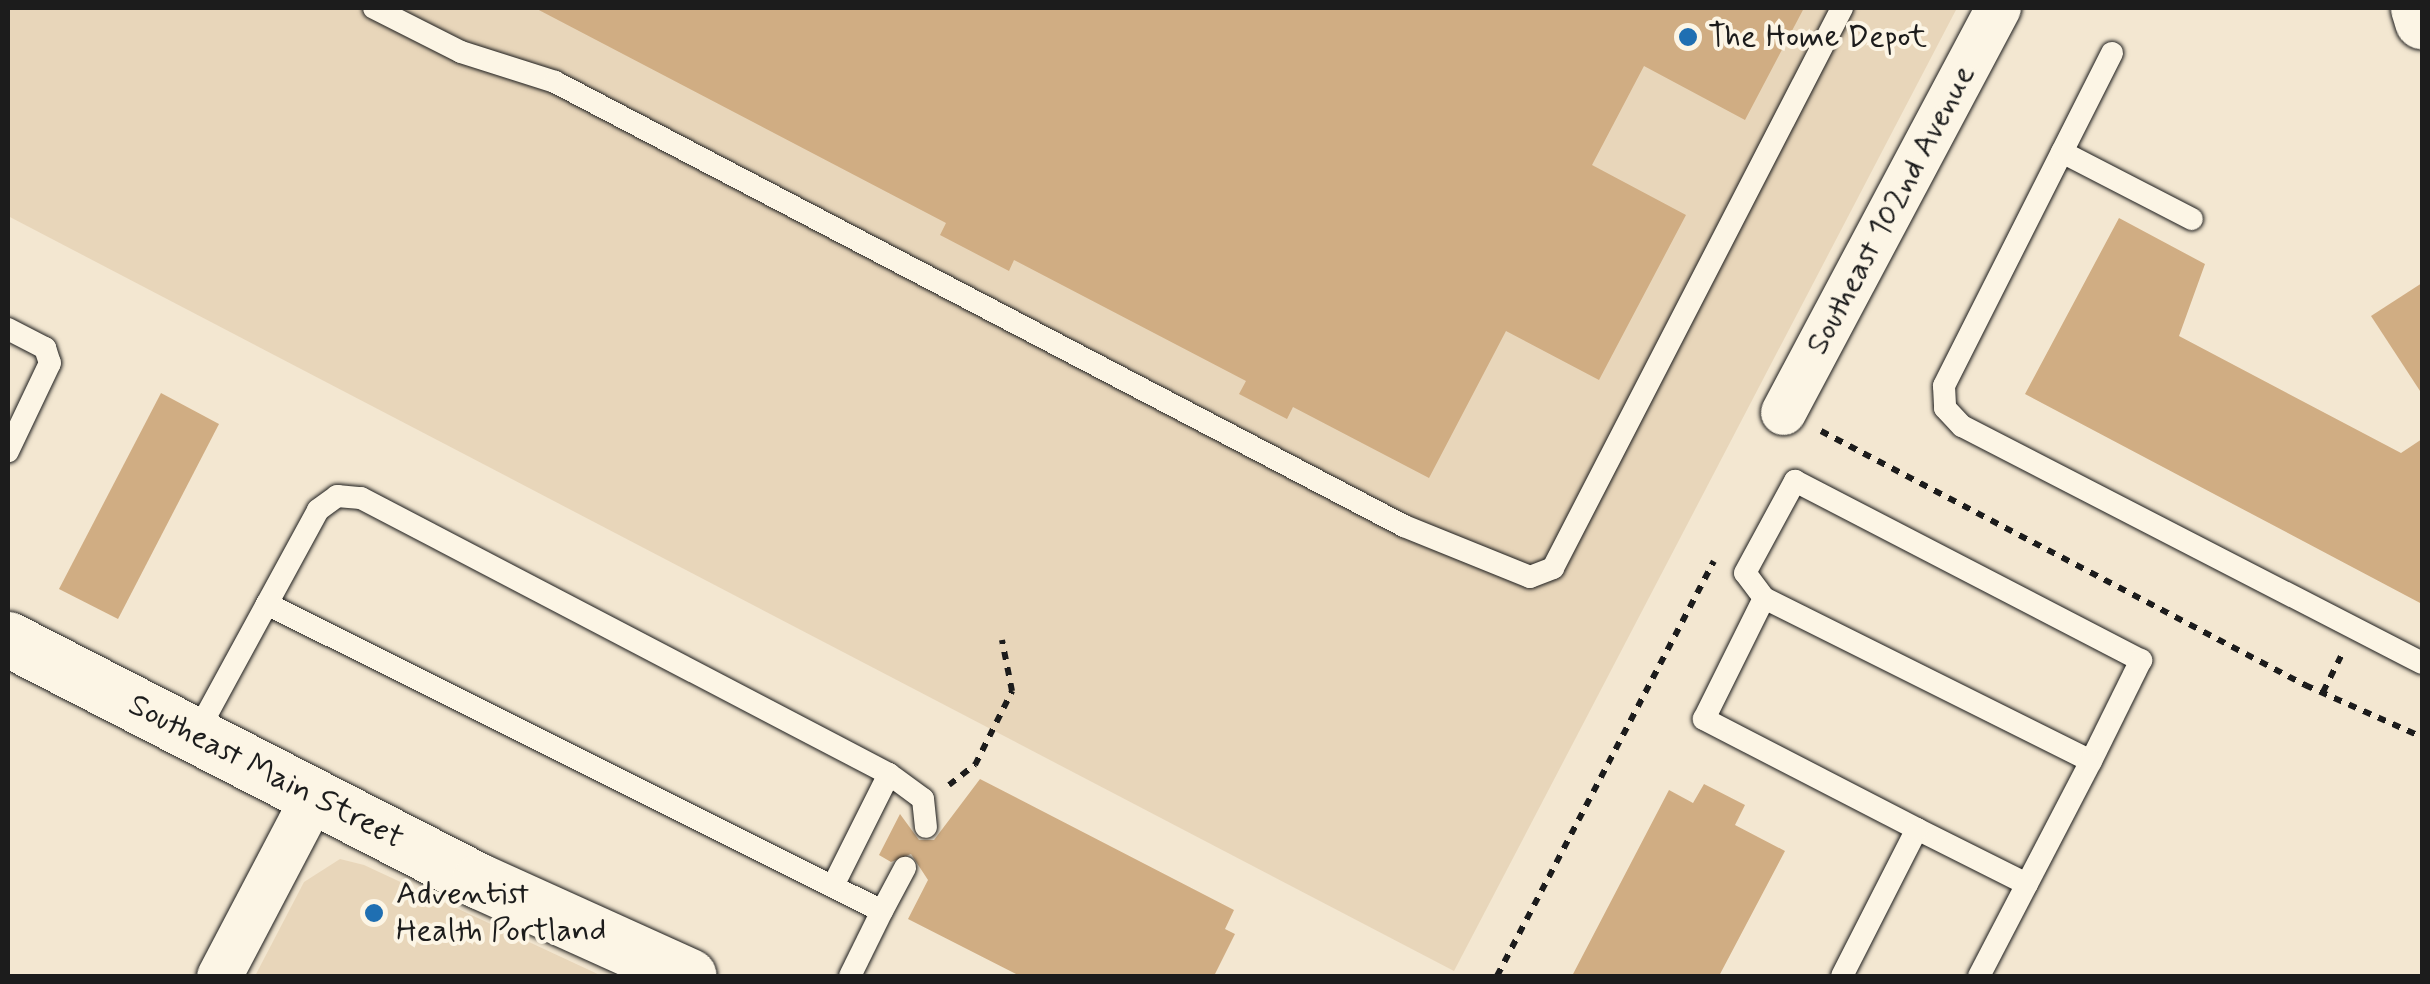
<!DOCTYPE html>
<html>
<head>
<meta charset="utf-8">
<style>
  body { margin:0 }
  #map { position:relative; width:2430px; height:984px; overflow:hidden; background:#f3e7d1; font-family:Mynerve,sans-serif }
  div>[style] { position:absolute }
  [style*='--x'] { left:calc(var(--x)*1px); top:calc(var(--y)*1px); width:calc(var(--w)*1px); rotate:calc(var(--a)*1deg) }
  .built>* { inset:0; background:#e8d6ba }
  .building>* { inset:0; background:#d0ad83 }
  .path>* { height:6px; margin-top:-3px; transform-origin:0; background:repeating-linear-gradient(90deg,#1c1c1c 0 8px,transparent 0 16px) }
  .roads { filter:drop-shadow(0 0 2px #1c1c1c) drop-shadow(0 0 2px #1c1c1c) }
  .service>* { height:22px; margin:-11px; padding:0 11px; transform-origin:11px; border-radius:11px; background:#fcf5e5 }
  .minor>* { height:45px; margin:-22.5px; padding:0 22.5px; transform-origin:22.5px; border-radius:22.5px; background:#fcf5e5 }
  .tertiary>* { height:55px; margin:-27.5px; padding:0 27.5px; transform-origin:27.5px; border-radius:27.5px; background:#fcf5e5 }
  .secondary>* { height:55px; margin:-27.5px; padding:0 27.5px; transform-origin:27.5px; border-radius:27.5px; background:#fcf5e5 }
  .dots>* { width:28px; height:28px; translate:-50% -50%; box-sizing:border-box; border:5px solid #fcf5e5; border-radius:50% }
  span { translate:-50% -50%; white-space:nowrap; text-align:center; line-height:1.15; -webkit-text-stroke:8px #fcf5e5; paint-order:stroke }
  .poi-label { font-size:32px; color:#1c1c1c }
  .left { translate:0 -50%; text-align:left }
  .street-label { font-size:32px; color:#1c1c1c }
  .frame { position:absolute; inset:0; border:10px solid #1c1c1c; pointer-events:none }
</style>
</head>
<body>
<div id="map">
  <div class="built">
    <i style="clip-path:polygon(8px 8px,1957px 8px,1454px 971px,8px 216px)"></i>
    <i style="clip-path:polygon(340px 859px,364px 865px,602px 976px,255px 976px,304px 882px)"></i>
  </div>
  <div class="building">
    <i style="clip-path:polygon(535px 8px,1804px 8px,1745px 120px,1644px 66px,1592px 165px,1686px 215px,1599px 380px,1506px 331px,1429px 478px,1293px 407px,1287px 419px,1264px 407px,1239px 394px,1246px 381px,1014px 260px,1009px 271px,940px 235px,946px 223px)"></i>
    <i style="clip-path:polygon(2119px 218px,2205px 264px,2179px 336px,2401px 453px,2422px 439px,2422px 604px,2025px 394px)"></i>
    <i style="clip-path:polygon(2422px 283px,2422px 394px,2371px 316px)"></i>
    <i style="clip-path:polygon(161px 393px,219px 424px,118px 619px,59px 589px)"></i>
    <i style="clip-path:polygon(980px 779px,1234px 910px,1225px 929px,1235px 934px,1214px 976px,1020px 976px,908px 919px,928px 880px,911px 854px,891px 862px,879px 855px,900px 814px,919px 840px,934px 840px)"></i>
    <i style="clip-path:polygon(1704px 784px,1745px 805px,1735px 825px,1785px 851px,1719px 976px,1572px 976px,1669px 790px,1693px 803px)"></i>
  </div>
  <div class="path">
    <i style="--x:1821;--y:431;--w:547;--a:27.69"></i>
    <i style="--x:2305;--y:685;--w:128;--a:24"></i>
    <i style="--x:2323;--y:692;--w:40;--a:-63.4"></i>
    <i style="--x:949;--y:785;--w:33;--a:-38"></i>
    <i style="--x:975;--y:765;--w:83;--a:-63.4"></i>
    <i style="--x:1012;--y:691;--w:52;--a:-101.1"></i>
    <i style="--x:1497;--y:976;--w:468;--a:-62.4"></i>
  </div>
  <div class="roads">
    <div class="service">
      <i style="--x:374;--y:8;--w:97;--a:26.8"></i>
      <i style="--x:461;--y:52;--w:99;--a:17.7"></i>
      <i style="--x:555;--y:82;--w:958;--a:27.61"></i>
      <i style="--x:1404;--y:526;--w:136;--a:22"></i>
      <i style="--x:1530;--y:577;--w:25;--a:-21"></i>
      <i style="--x:1553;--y:568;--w:630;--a:-62.7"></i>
      <i style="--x:2112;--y:53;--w:373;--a:116.8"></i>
      <i style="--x:1944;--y:386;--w:22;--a:87"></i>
      <i style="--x:1945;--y:408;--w:25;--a:47"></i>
      <i style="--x:1962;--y:426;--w:517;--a:27.26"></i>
      <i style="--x:2062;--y:152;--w:146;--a:27.3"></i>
      <i style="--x:8;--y:329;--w:42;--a:27.2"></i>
      <i style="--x:45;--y:348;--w:16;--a:72"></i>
      <i style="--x:50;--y:363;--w:98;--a:115.5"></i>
      <i style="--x:1764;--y:598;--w:31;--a:-127"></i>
      <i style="--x:1745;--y:573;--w:105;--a:-61.5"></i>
      <i style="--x:1795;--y:481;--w:390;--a:27.4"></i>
      <i style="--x:2141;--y:660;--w:113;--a:116.3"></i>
      <i style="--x:267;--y:604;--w:687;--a:26.53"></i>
      <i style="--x:882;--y:911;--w:72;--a:116.2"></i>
      <i style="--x:195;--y:736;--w:257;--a:-61.4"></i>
      <i style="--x:318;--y:510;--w:24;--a:-36"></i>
      <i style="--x:337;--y:496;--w:24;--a:5"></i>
      <i style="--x:361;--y:498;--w:596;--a:27.6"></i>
      <i style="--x:889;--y:774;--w:125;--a:116.6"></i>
      <i style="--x:889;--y:774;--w:42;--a:36.3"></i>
      <i style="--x:923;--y:799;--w:28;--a:84"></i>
      <i style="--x:1917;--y:829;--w:123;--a:26.6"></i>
      <i style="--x:882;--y:911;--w:49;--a:-61.9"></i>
      <i style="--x:1842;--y:976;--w:165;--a:-63"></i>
      <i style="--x:1917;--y:829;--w:240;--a:-152.7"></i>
      <i style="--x:1704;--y:719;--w:135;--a:-63.6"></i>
      <i style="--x:1764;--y:598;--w:365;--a:26.5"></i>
      <i style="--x:2091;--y:761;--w:242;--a:117.5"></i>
    </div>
    <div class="minor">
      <i style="--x:1783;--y:412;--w:458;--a:-62"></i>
      <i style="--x:219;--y:976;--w:202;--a:-62.3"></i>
    </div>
    <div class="tertiary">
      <i style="--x:8;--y:639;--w:530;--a:27.19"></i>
      <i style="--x:479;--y:881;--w:230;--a:24.3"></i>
    </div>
    <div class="secondary">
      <i style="--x:2418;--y:8;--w:14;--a:73"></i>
    </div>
  </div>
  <div class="dots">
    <i style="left:1688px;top:37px;background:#1f6fb2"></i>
    <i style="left:374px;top:913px;background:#1f6fb2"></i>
  </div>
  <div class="poi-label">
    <span class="left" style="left:1708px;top:37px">The Home Depot</span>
    <span class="left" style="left:396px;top:913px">Adventist<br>Health Portland</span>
  </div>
  <div class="street-label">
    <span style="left:1891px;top:210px;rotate:-62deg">Southeast 102nd Avenue</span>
    <span style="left:266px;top:772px;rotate:27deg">Southeast Main Street</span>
  </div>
  <div class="frame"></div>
</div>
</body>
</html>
